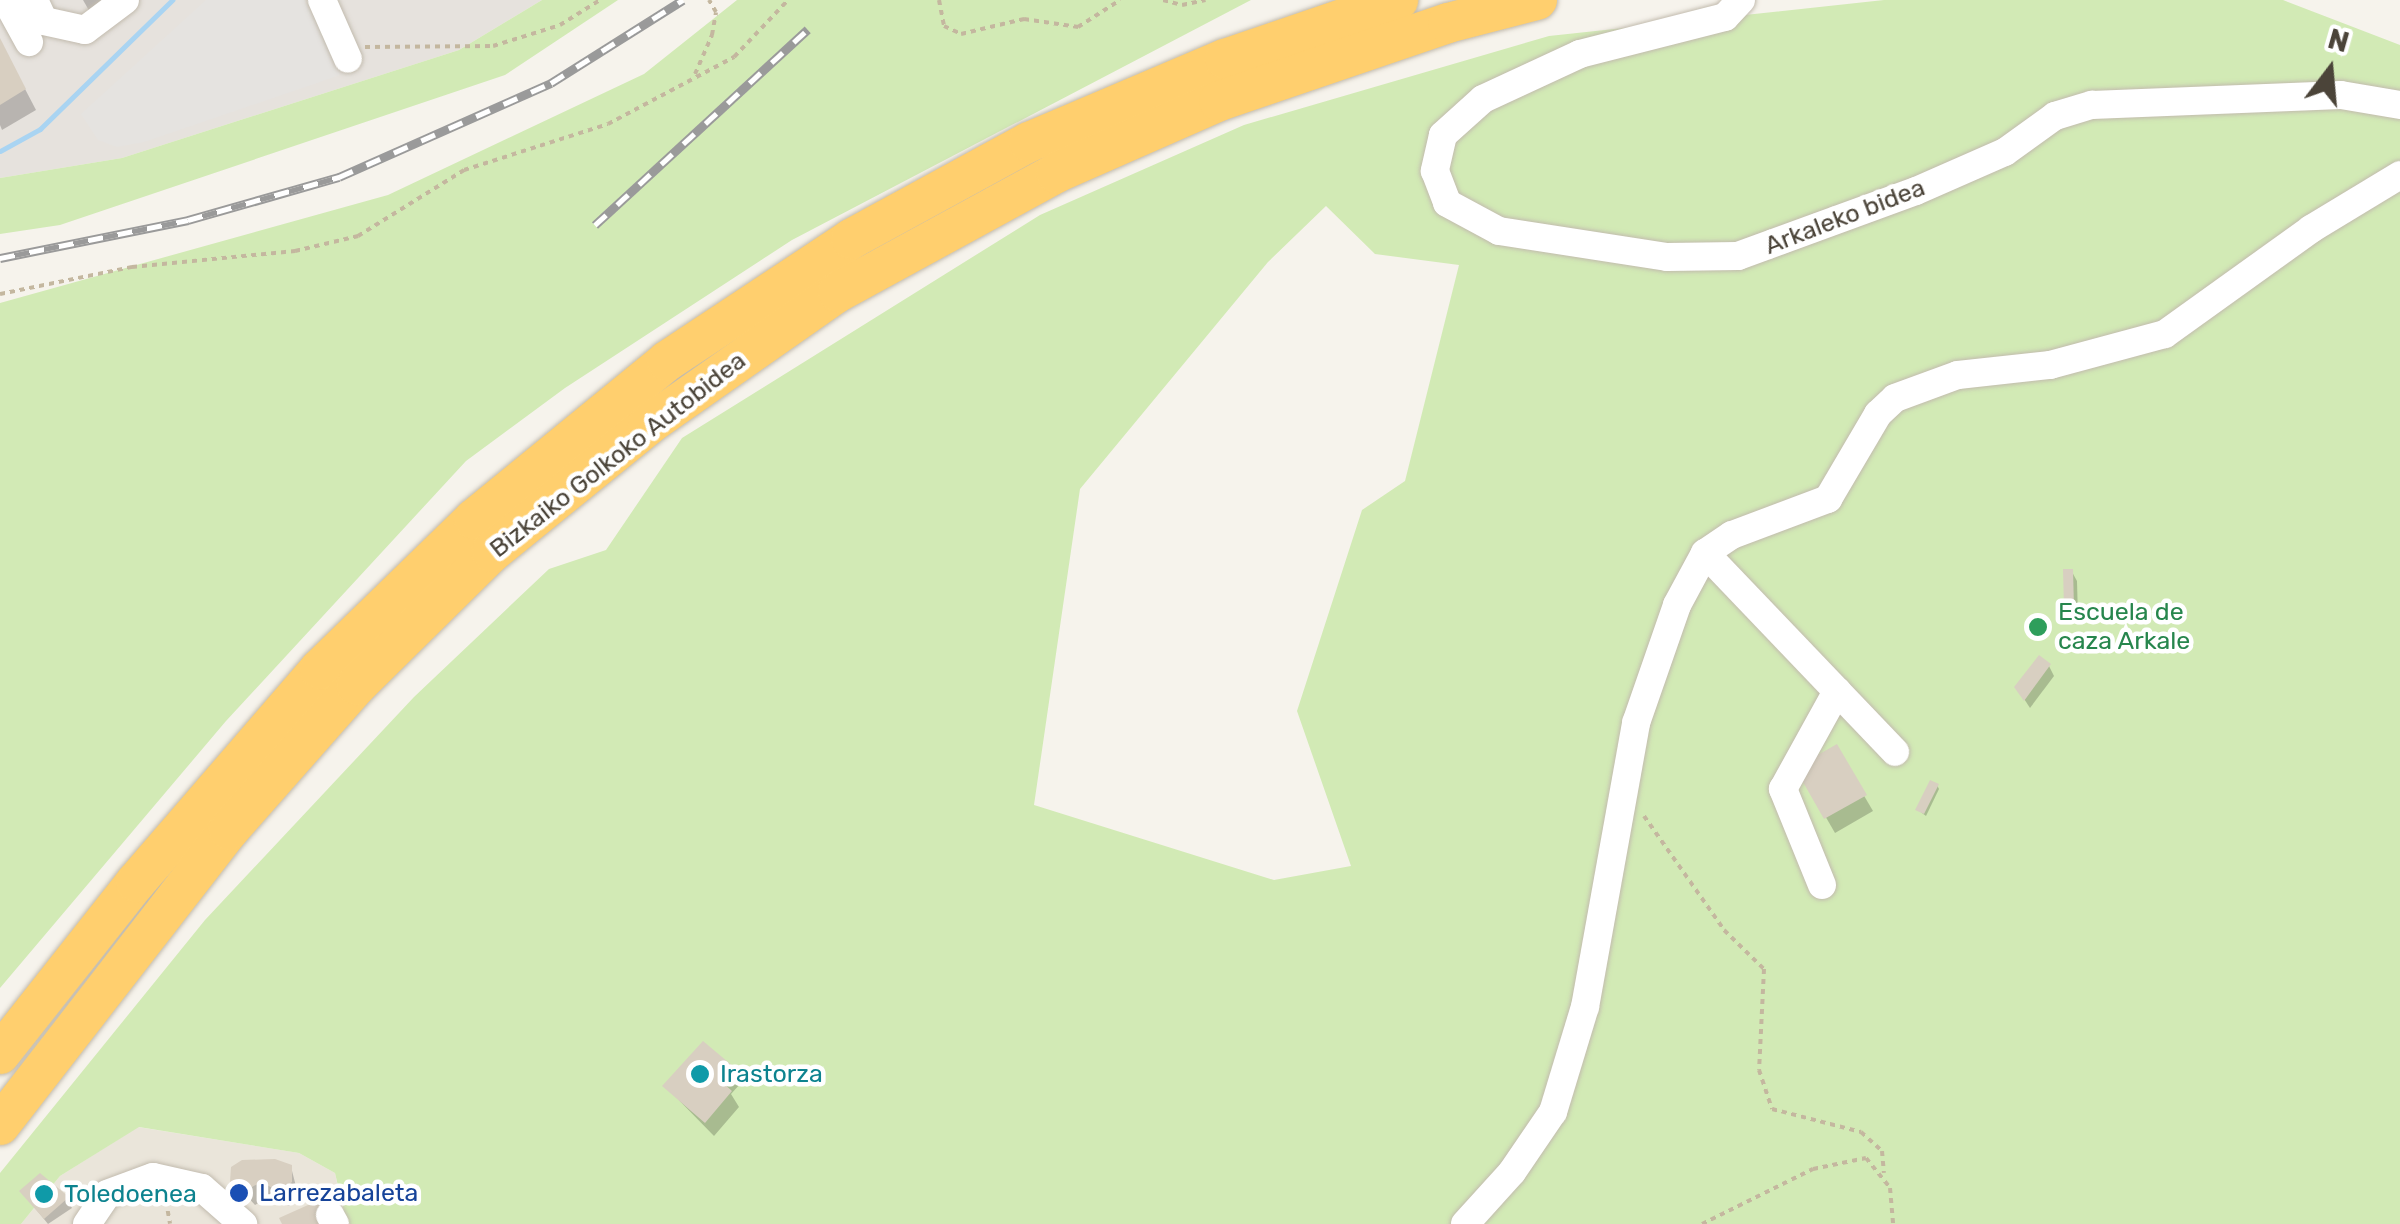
<!DOCTYPE html>
<html>
<head>
<meta charset="utf-8">
<style>
  body { margin:0 }
  #map { position:relative; width:2400px; height:1224px; overflow:hidden; background:#f6f3ec; font-family:Rubik,sans-serif }
  div>[style] { position:absolute }
  [style*='--x'] { left:calc(var(--x)*1px); top:calc(var(--y)*1px); width:calc(var(--w)*1px); rotate:calc(var(--a)*1deg) }
  .residential>* { inset:0; background:#eae5da }
  .industrial>* { inset:0; background:#e6e2dd }
  .green>* { inset:0; background:#d2eab5 }
  .parking>* { inset:0; background:#e5e3e0 }
  .shadow>* { inset:0; background:#0003 }
  .stream>* { height:5px; margin:-2.5px; padding:0 2.5px; transform-origin:2.5px; border-radius:2.5px; background:#a9d4f2 }
  .building>* { inset:0; background:#d8cfc1 }
  .path>* { height:4px; margin-top:-2px; transform-origin:0; background:repeating-linear-gradient(90deg,#c4b79f 0 5px,transparent 0 10px) }
  .roads { filter:drop-shadow(0 0 2px #c2bbae) drop-shadow(0 0 2px #c2bbae) }
  .minor>* { height:28px; margin:-14px; padding:0 14px; transform-origin:14px; border-radius:14px; background:#fff }
  .highway>* { height:40px; margin:-20px; padding:0 20px; transform-origin:20px; border-radius:20px; background:#ffcf6e }
  .rail>* { height:9px; margin-top:-4.5px; transform-origin:0; background:repeating-linear-gradient(90deg,#fff 0 15px,#9a9a9a 0 30px); box-sizing:border-box; border-block:2px solid #9a9a9a }
  .dots>* { width:28px; height:28px; translate:-50% -50%; box-sizing:border-box; border:5px solid #fff; border-radius:50% }
  span { translate:-50% -50%; white-space:nowrap; text-align:center; line-height:1.15; -webkit-text-stroke:9px #fff; paint-order:stroke }
  .street-label { font-size:25px; color:#4b4439 }
  .leisure-label { font-size:25px; color:#27864d }
  .left { translate:0 -50%; text-align:left }
  .culture-label { font-size:25px; color:#0d838f }
  .transit-label { font-size:25px; color:#164399 }
  .north { position:absolute; left:2280px; top:20px; width:100px; height:100px; -webkit-text-stroke:8px #fff; paint-order:stroke; rotate:16deg; font-size:28px; font-weight:700; line-height:40px; text-align:center; color:#4b4439 }
  .north::after { content:''; display:block; margin:auto; width:35px; height:45px; background:#4b4439; clip-path:polygon(50% 0,100% 100%,50% 72%,0 100%) }
</style>
</head>
<body>
<div id="map">
  <div class="residential">
    <i style="clip-path:polygon(138px 1127px,299px 1153px,335px 1173px,346px 1224px,21px 1224px,60px 1176px)"></i>
  </div>
  <div class="industrial">
    <i style="clip-path:polygon(0 0,542px 0,459px 50px,122px 158px,0 178px)"></i>
  </div>
  <div class="green">
    <i style="clip-path:polygon(542px 0,618px 0,505px 75px,60px 225px,0 234px,0 178px,122px 158px,459px 50px)"></i>
    <i style="clip-path:polygon(737px 0,1251px 0,792px 240px,565px 388px,466px 461px,226px 721px,0 988px,0 303px,388px 195px,644px 74px)"></i>
    <i style="clip-path:polygon(evenodd,1884px 0,2283px 0,2400px 45px,2400px 1224px,347px 1224px,335px 1173px,299px 1153px,139px 1127px,60px 1176px,21px 1224px,0 1224px,0 1173px,205px 920px,414px 697px,549px 569px,606px 550px,682px 438px,1040px 215px,1244px 125px,1549px 36px,1884px 0,1326px 206px,1375px 254px,1459px 265px,1405px 481px,1362px 510px,1297px 711px,1351px 866px,1274px 880px,1034px 805px,1080px 489px,1268px 262px,1326px 206px)"></i>
  </div>
  <div class="parking">
    <i style="clip-path:polygon(206px 0,304px 0,312px 15px,319px 12px,340px 75px,144px 142px,117px 147px,98px 140px,81px 114px)"></i>
  </div>
  <div class="shadow">
    <i style="clip-path:polygon(83px 0,118px 0,91px 14px)"></i>
    <i style="clip-path:polygon(0 41px,36px 110px,2px 130px,0 125px)"></i>
    <i style="clip-path:polygon(2072px 572px,2077px 581px,2078px 618px,2067px 608px)"></i>
    <i style="clip-path:polygon(2049px 666px,2054px 676px,2030px 708px,2017px 688px)"></i>
    <i style="clip-path:polygon(1836px 748px,1873px 811px,1835px 833px,1798px 769px)"></i>
    <i style="clip-path:polygon(1937px 785px,1939px 789px,1926px 816px,1918px 810px)"></i>
    <i style="clip-path:polygon(732px 1069px,741px 1083px,731px 1094px,739px 1107px,714px 1136px,665px 1086px)"></i>
    <i style="clip-path:polygon(291px 1167px,299px 1198px,289px 1206px,271px 1196px,255px 1205px,233px 1181px)"></i>
    <i style="clip-path:polygon(22px 1192px,67px 1199px,72px 1208px,48px 1224px)"></i>
  </div>
  <div class="stream">
    <i style="--x:0;--y:151;--w:46;--a:-28.8"></i>
    <i style="--x:40;--y:129;--w:185;--a:-44.3"></i>
  </div>
  <div class="building">
    <i style="clip-path:polygon(0 38px,26px 89px,0 105px)"></i>
    <i style="clip-path:polygon(2063px 569px,2073px 569px,2074px 609px,2064px 609px)"></i>
    <i style="clip-path:polygon(2039px 655px,2051px 664px,2024px 701px,2014px 687px)"></i>
    <i style="clip-path:polygon(1837px 744px,1867px 795px,1824px 819px,1795px 768px)"></i>
    <i style="clip-path:polygon(1930px 780px,1939px 784px,1924px 814px,1915px 810px)"></i>
    <i style="clip-path:polygon(703px 1041px,734px 1067px,722px 1082px,732px 1091px,705px 1123px,662px 1086px)"></i>
    <i style="clip-path:polygon(275px 1159px,292px 1165px,292px 1182px,280px 1192px,261px 1182px,245px 1191px,230px 1182px,231px 1167px,242px 1160px)"></i>
    <i style="clip-path:polygon(40px 1173px,69px 1197px,44px 1219px,19px 1191px)"></i>
    <i style="clip-path:polygon(317px 1201px,328px 1224px,282px 1224px,279px 1218px)"></i>
  </div>
  <div class="path">
    <i style="--x:939;--y:0;--w:26;--a:79"></i>
    <i style="--x:944;--y:26;--w:19;--a:25"></i>
    <i style="--x:961;--y:34;--w:65;--a:-13.4"></i>
    <i style="--x:1024;--y:19;--w:55;--a:8.4"></i>
    <i style="--x:1078;--y:27;--w:50;--a:-32.7"></i>
    <i style="--x:1163;--y:0;--w:20;--a:15"></i>
    <i style="--x:1182;--y:5;--w:24;--a:-12"></i>
    <i style="--x:365;--y:47;--w:128;--a:-0.4"></i>
    <i style="--x:493;--y:46;--w:70;--a:-17.4"></i>
    <i style="--x:560;--y:25;--w:47;--a:-32"></i>
    <i style="--x:695;--y:74;--w:43;--a:-66.4"></i>
    <i style="--x:712;--y:35;--w:23;--a:-80"></i>
    <i style="--x:716;--y:12;--w:14;--a:-120"></i>
    <i style="--x:0;--y:294;--w:135;--a:-11.6"></i>
    <i style="--x:132;--y:267;--w:164;--a:-5.6"></i>
    <i style="--x:295;--y:251;--w:65;--a:-13.4"></i>
    <i style="--x:358;--y:236;--w:125;--a:-31.9"></i>
    <i style="--x:464;--y:170;--w:151;--a:-17.7"></i>
    <i style="--x:608;--y:124;--w:143;--a:-28"></i>
    <i style="--x:734;--y:57;--w:79;--a:-46.5"></i>
    <i style="--x:1644;--y:816;--w:139;--a:54.9"></i>
    <i style="--x:1724;--y:930;--w:56;--a:44.3"></i>
    <i style="--x:1764;--y:969;--w:101;--a:92.8"></i>
    <i style="--x:1759;--y:1070;--w:41;--a:71.6"></i>
    <i style="--x:1772;--y:1109;--w:92;--a:14.5"></i>
    <i style="--x:1861;--y:1132;--w:28;--a:42"></i>
    <i style="--x:1882;--y:1151;--w:22;--a:85"></i>
    <i style="--x:166;--y:1201;--w:23;--a:80"></i>
    <i style="--x:1702;--y:1224;--w:124;--a:-26.4"></i>
    <i style="--x:1813;--y:1169;--w:54;--a:-11.7"></i>
    <i style="--x:1866;--y:1158;--w:38;--a:51"></i>
    <i style="--x:1890;--y:1188;--w:36;--a:85"></i>
  </div>
  <div class="roads">
    <div class="minor">
      <i style="--x:6;--y:0;--w:48;--a:61.3"></i>
      <i style="--x:34;--y:0;--w:23;--a:65"></i>
      <i style="--x:44;--y:21;--w:42;--a:12.4"></i>
      <i style="--x:85;--y:30;--w:50;--a:-36.9"></i>
      <i style="--x:322;--y:0;--w:64;--a:66.2"></i>
      <i style="--x:1741;--y:0;--w:23;--a:133"></i>
      <i style="--x:1725;--y:17;--w:150;--a:165.7"></i>
      <i style="--x:1580;--y:54;--w:107;--a:155.1"></i>
      <i style="--x:1483;--y:99;--w:54;--a:138"></i>
      <i style="--x:1443;--y:135;--w:37;--a:103"></i>
      <i style="--x:1435;--y:171;--w:34;--a:69"></i>
      <i style="--x:1447;--y:203;--w:59;--a:28.3"></i>
      <i style="--x:1499;--y:231;--w:170;--a:8.8"></i>
      <i style="--x:1667;--y:257;--w:71;--a:-0.8"></i>
      <i style="--x:1738;--y:256;--w:189;--a:-20.1"></i>
      <i style="--x:1916;--y:191;--w:97;--a:-23.7"></i>
      <i style="--x:2005;--y:152;--w:62;--a:-35.8"></i>
      <i style="--x:2055;--y:116;--w:39;--a:-17"></i>
      <i style="--x:2092;--y:105;--w:249;--a:-2.3"></i>
      <i style="--x:2341;--y:95;--w:60;--a:9.6"></i>
      <i style="--x:1705;--y:553;--w:275;--a:46.3"></i>
      <i style="--x:1822;--y:885;--w:104;--a:-112.1"></i>
      <i style="--x:1783;--y:789;--w:112;--a:-61.1"></i>
      <i style="--x:330;--y:1215;--w:10;--a:61"></i>
      <i style="--x:87;--y:1224;--w:36;--a:-56"></i>
      <i style="--x:107;--y:1194;--w:49;--a:-20.3"></i>
      <i style="--x:153;--y:1177;--w:50;--a:12.7"></i>
      <i style="--x:202;--y:1188;--w:55;--a:41.3"></i>
      <i style="--x:1465;--y:1224;--w:70;--a:-47.9"></i>
      <i style="--x:1512;--y:1172;--w:73;--a:-55.7"></i>
      <i style="--x:1553;--y:1112;--w:110;--a:-73.1"></i>
      <i style="--x:1585;--y:1007;--w:289;--a:-79.8"></i>
      <i style="--x:1636;--y:723;--w:125;--a:-70.8"></i>
      <i style="--x:1677;--y:605;--w:59;--a:-61.7"></i>
      <i style="--x:1705;--y:553;--w:32;--a:-34"></i>
      <i style="--x:1732;--y:535;--w:103;--a:-20.6"></i>
      <i style="--x:1828;--y:499;--w:99;--a:-59.5"></i>
      <i style="--x:1878;--y:414;--w:23;--a:-43"></i>
      <i style="--x:1895;--y:398;--w:67;--a:-20.1"></i>
      <i style="--x:1958;--y:375;--w:93;--a:-6.2"></i>
      <i style="--x:2050;--y:365;--w:119;--a:-15.1"></i>
      <i style="--x:2165;--y:334;--w:180;--a:-35.7"></i>
      <i style="--x:2311;--y:229;--w:104;--a:-31.2"></i>
    </div>
    <div class="highway">
      <i style="--x:0;--y:1054;--w:219;--a:-51.7"></i>
      <i style="--x:136;--y:882;--w:281;--a:-49.2"></i>
      <i style="--x:320;--y:669;--w:215;--a:-44.2"></i>
      <i style="--x:474;--y:519;--w:249;--a:-39.3"></i>
      <i style="--x:667;--y:361;--w:221;--a:-33.5"></i>
      <i style="--x:851;--y:239;--w:203;--a:-28.6"></i>
      <i style="--x:1029;--y:142;--w:213;--a:-23"></i>
      <i style="--x:1225;--y:59;--w:183;--a:-18.8"></i>
      <i style="--x:0;--y:1125;--w:373;--a:-52.2"></i>
      <i style="--x:229;--y:830;--w:193;--a:-48.6"></i>
      <i style="--x:357;--y:685;--w:190;--a:-44.6"></i>
      <i style="--x:492;--y:552;--w:201;--a:-39.1"></i>
      <i style="--x:648;--y:425;--w:232;--a:-35"></i>
      <i style="--x:838;--y:292;--w:248;--a:-28.6"></i>
      <i style="--x:1056;--y:173;--w:178;--a:-23.8"></i>
      <i style="--x:1219;--y:101;--w:242;--a:-18.8"></i>
      <i style="--x:1448;--y:23;--w:92;--a:-14.5"></i>
    </div>
  </div>
  <div class="rail">
    <i style="--x:595;--y:225;--w:289;--a:-42.6"></i>
    <i style="--x:0;--y:258;--w:192;--a:-11.4"></i>
    <i style="--x:188;--y:220;--w:157;--a:-15.9"></i>
    <i style="--x:339;--y:177;--w:232;--a:-23.9"></i>
    <i style="--x:551;--y:83;--w:156;--a:-32.2"></i>
  </div>
  <div class="dots">
    <i style="left:2038px;top:627px;background:#2e9e5b"></i>
    <i style="left:700px;top:1074px;background:#0f9aa8"></i>
    <i style="left:239px;top:1193px;background:#1a4fb4"></i>
    <i style="left:44px;top:1194px;background:#0f9aa8"></i>
  </div>
  <div class="street-label">
    <span style="left:1845px;top:217px;rotate:-21deg">Arkaleko bidea</span>
    <span style="left:618px;top:455px;rotate:-38deg">Bizkaiko Golkoko Autobidea</span>
  </div>
  <div class="leisure-label">
    <span class="left" style="left:2058px;top:627px">Escuela de<br>caza Arkale</span>
  </div>
  <div class="culture-label">
    <span class="left" style="left:720px;top:1074px">Irastorza</span>
    <span class="left" style="left:64px;top:1194px">Toledoenea</span>
  </div>
  <div class="transit-label">
    <span class="left" style="left:259px;top:1193px">Larrezabaleta</span>
  </div>
  <div class="north">N</div>
</div>
</body>
</html>
